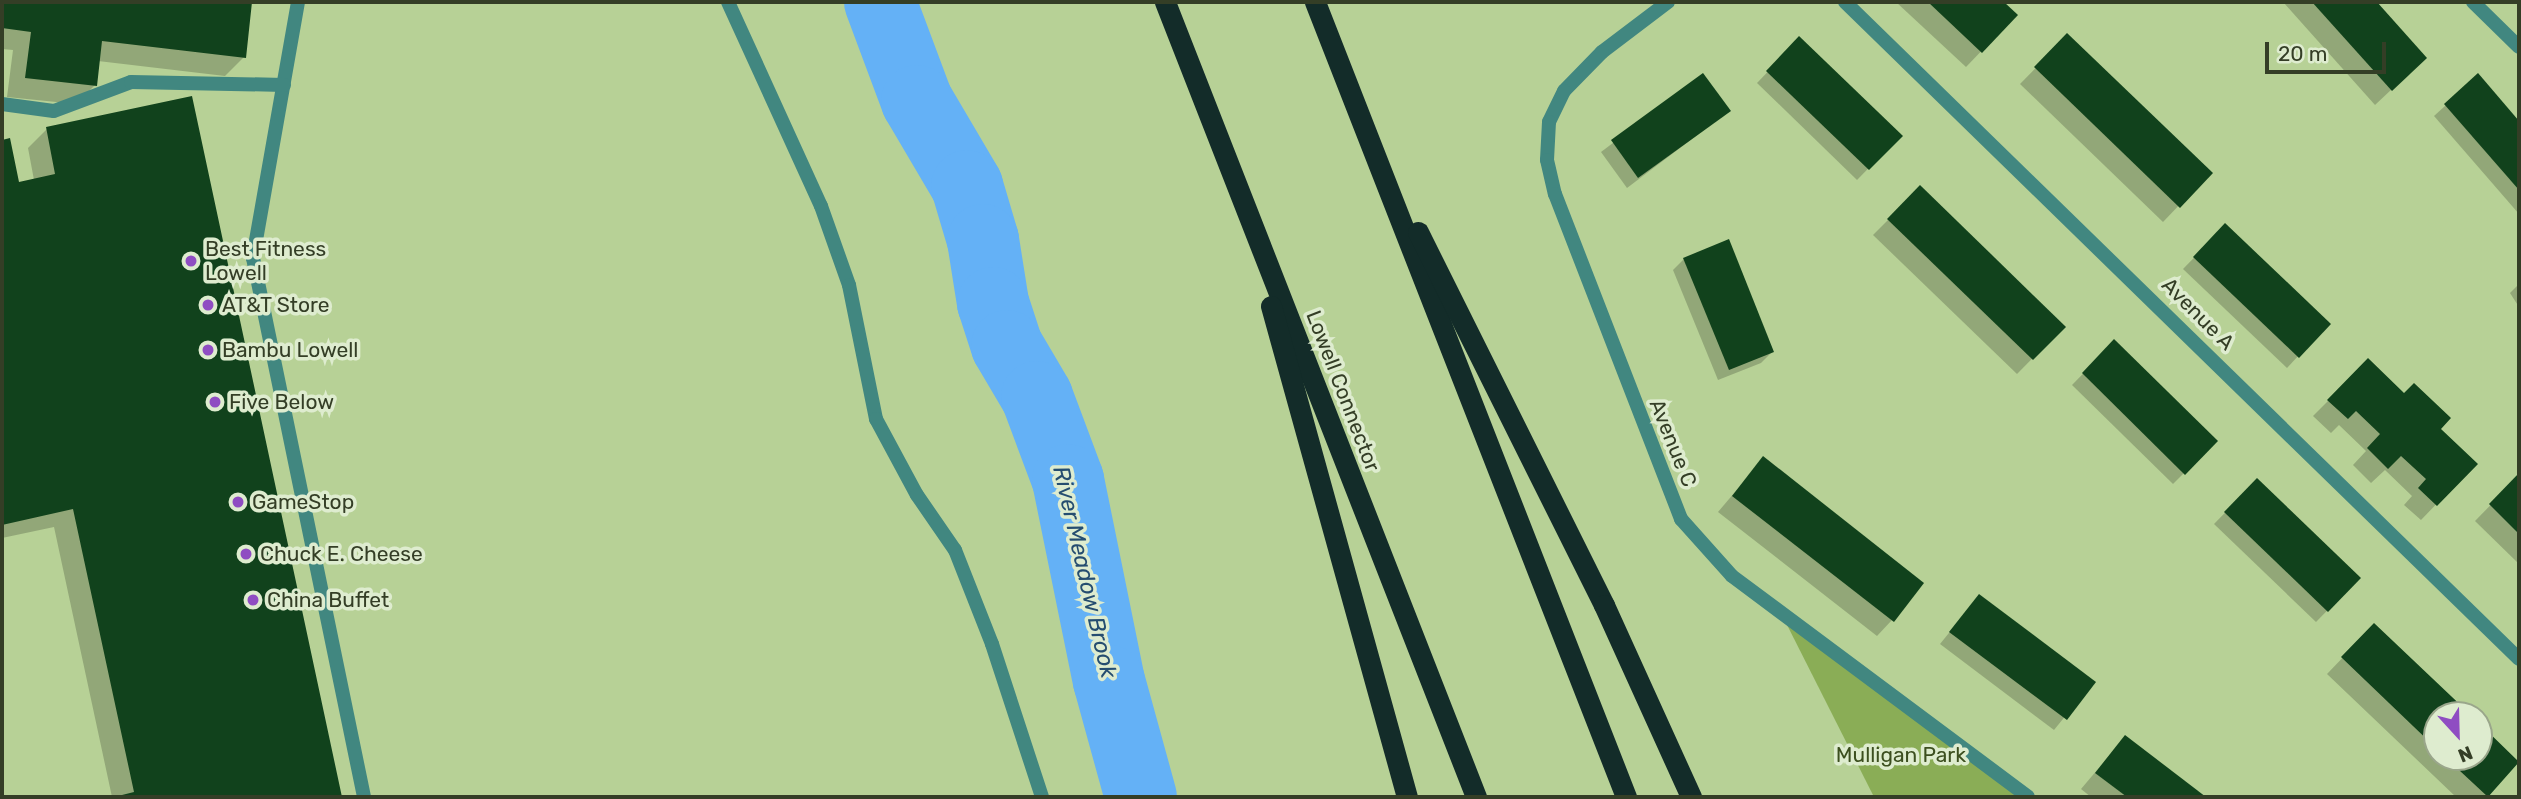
<!DOCTYPE html>
<html>
<head>
<meta charset="utf-8">
<style>
  body { margin:0 }
  #map { position:relative; width:2521px; height:799px; overflow:hidden; background:#b7d196; font-family:Rubik,sans-serif }
  div>[style] { position:absolute }
  [style*='--x'] { left:calc(var(--x)*1px); top:calc(var(--y)*1px); width:calc(var(--w)*1px); rotate:calc(var(--a)*1deg) }
  .green>* { inset:0; background:#8aad56 }
  .shadow>* { inset:0; background:#0003 }
  .river>* { height:72px; margin:-36px; padding:0 36px; transform-origin:36px; border-radius:36px; background:#64b1f6 }
  .building>* { inset:0; background:#11421c }
  .lane>* { height:14px; margin:-7px; padding:0 7px; transform-origin:7px; border-radius:7px; background:#418780 }
  .street>* { height:14px; margin:-7px; padding:0 7px; transform-origin:7px; border-radius:7px; background:#418780 }
  .highway>* { height:21px; margin:-10.5px; padding:0 10.5px; transform-origin:10.5px; border-radius:10.5px; background:#132c29 }
  .dots>* { width:19px; height:19px; translate:-50% -50%; box-sizing:border-box; border:4px solid #deeccf; border-radius:50% }
  span { translate:-50% -50%; white-space:nowrap; text-align:center; line-height:1.15; -webkit-text-stroke:7px #deeccf; paint-order:stroke }
  .poi-label { font-size:21px; color:#343e26 }
  .left { translate:0 -50%; text-align:left }
  .street-label { font-size:21px; color:#343e26 }
  .park-label { font-size:21px; color:#3c4f1f }
  .water-label { font-size:23px; color:#254d70; font-style:italic }
  .frame { position:absolute; inset:0; border:4px solid #343e26; pointer-events:none }
  .north { position:absolute; left:2423px; top:701px; width:70px; height:70px; box-sizing:border-box; background:#deeccf; border:2px solid #9aa68b; border-radius:50%; rotate:158deg; font-size:19px; font-weight:700; line-height:28px; text-align:center; color:#343e26 }
  .north::after { content:''; display:block; margin:auto; width:24px; height:32px; background:#8f4dc2; clip-path:polygon(50% 0,100% 100%,50% 72%,0 100%) }
  .scale { position:absolute; left:2265px; top:42px; width:121px; height:32px; box-sizing:border-box; border:4px solid #343e26; border-top:0; padding-left:9px; font-size:21px; line-height:24px; white-space:nowrap; color:#343e26; -webkit-text-stroke:5px #deeccf; paint-order:stroke }
</style>
</head>
<body>
<div id="map">
  <div class="green">
    <i style="clip-path:polygon(1779px 609px,2028px 797px,1874px 797px)"></i>
  </div>
  <div class="shadow">
    <i style="clip-path:polygon(2px 2px,250px 2px,244px 57px,225px 76px,98px 61px,95px 85px,76px 104px,7px 97px,13px 50px,2px 49px)"></i>
    <i style="clip-path:polygon(1896px 2px,2001px 2px,2016px 15px,1966px 67px)"></i>
    <i style="clip-path:polygon(2283px 2px,2374px 2px,2425px 58px,2375px 105px)"></i>
    <i style="clip-path:polygon(2067px 36px,2210px 173px,2163px 222px,2020px 84px)"></i>
    <i style="clip-path:polygon(1799px 39px,1900px 136px,1857px 180px,1757px 83px)"></i>
    <i style="clip-path:polygon(1703px 75px,1729px 111px,1627px 188px,1601px 152px)"></i>
    <i style="clip-path:polygon(2478px 76px,2519px 123px,2519px 214px,2434px 116px)"></i>
    <i style="clip-path:polygon(190px 98px,340px 797px,112px 797px,54px 527px,2px 538px,2px 141px,9px 140px,18px 184px,34px 180px,28px 148px,47px 129px)"></i>
    <i style="clip-path:polygon(1920px 188px,2063px 327px,2017px 374px,1873px 235px)"></i>
    <i style="clip-path:polygon(2225px 226px,2328px 324px,2287px 368px,2183px 269px)"></i>
    <i style="clip-path:polygon(1684px 259px,1772px 352px,1761px 363px,1718px 380px,1673px 270px)"></i>
    <i style="clip-path:polygon(2519px 284px,2519px 307px,2510px 293px)"></i>
    <i style="clip-path:polygon(2114px 342px,2216px 441px,2173px 484px,2072px 385px)"></i>
    <i style="clip-path:polygon(2368px 361px,2475px 464px,2421px 520px,2404px 505px,2412px 496px,2385px 470px,2371px 483px,2353px 465px,2366px 451px,2339px 425px,2331px 433px,2313px 416px)"></i>
    <i style="clip-path:polygon(1763px 459px,1892px 620px,1877px 636px,1718px 512px)"></i>
    <i style="clip-path:polygon(2519px 476px,2519px 564px,2475px 521px)"></i>
    <i style="clip-path:polygon(2257px 480px,2359px 578px,2316px 622px,2214px 524px)"></i>
    <i style="clip-path:polygon(1979px 596px,2093px 682px,2054px 730px,1940px 644px)"></i>
    <i style="clip-path:polygon(2374px 625px,2468px 715px,2437px 715px,2437px 757px,2479px 757px,2479px 725px,2518px 763px,2486px 797px,2456px 797px,2327px 674px)"></i>
    <i style="clip-path:polygon(2125px 737px,2203px 797px,2091px 797px,2081px 789px)"></i>
  </div>
  <div class="river">
    <i style="--x:880;--y:2;--w:106;--a:69.5"></i>
    <i style="--x:917;--y:101;--w:99;--a:59.5"></i>
    <i style="--x:967;--y:186;--w:56;--a:73.5"></i>
    <i style="--x:983;--y:240;--w:64;--a:81"></i>
    <i style="--x:993;--y:303;--w:45;--a:72"></i>
    <i style="--x:1007;--y:346;--w:59;--a:59.5"></i>
    <i style="--x:1037;--y:397;--w:89;--a:69.5"></i>
    <i style="--x:1068;--y:480;--w:205;--a:78.5"></i>
    <i style="--x:1109;--y:681;--w:120;--a:74.6"></i>
  </div>
  <div class="building">
    <i style="clip-path:polygon(2px 2px,252px 2px,246px 58px,102px 41px,97px 86px,25px 78px,31px 32px,2px 28px)"></i>
    <i style="clip-path:polygon(1928px 2px,2004px 2px,2018px 15px,1982px 53px)"></i>
    <i style="clip-path:polygon(2312px 2px,2377px 2px,2427px 58px,2392px 91px)"></i>
    <i style="clip-path:polygon(2067px 33px,2213px 173px,2180px 208px,2034px 67px)"></i>
    <i style="clip-path:polygon(1799px 36px,1903px 136px,1869px 170px,1766px 71px)"></i>
    <i style="clip-path:polygon(1703px 73px,1731px 111px,1638px 178px,1611px 140px)"></i>
    <i style="clip-path:polygon(2478px 73px,2519px 121px,2519px 190px,2444px 104px)"></i>
    <i style="clip-path:polygon(192px 96px,342px 797px,114px 797px,134px 792px,73px 509px,2px 525px,2px 140px,10px 138px,19px 182px,55px 174px,46px 127px)"></i>
    <i style="clip-path:polygon(1920px 185px,2066px 327px,2033px 360px,1887px 219px)"></i>
    <i style="clip-path:polygon(2225px 223px,2331px 324px,2299px 358px,2193px 257px)"></i>
    <i style="clip-path:polygon(1729px 239px,1774px 352px,1729px 370px,1683px 258px)"></i>
    <i style="clip-path:polygon(2114px 339px,2218px 441px,2185px 475px,2082px 373px)"></i>
    <i style="clip-path:polygon(2368px 358px,2404px 393px,2414px 383px,2451px 418px,2441px 429px,2478px 464px,2437px 506px,2418px 488px,2426px 479px,2401px 456px,2388px 469px,2367px 448px,2380px 434px,2356px 411px,2348px 419px,2327px 400px)"></i>
    <i style="clip-path:polygon(1763px 456px,1924px 583px,1894px 622px,1732px 496px)"></i>
    <i style="clip-path:polygon(2519px 473px,2519px 534px,2489px 504px)"></i>
    <i style="clip-path:polygon(2257px 478px,2361px 578px,2328px 612px,2224px 512px)"></i>
    <i style="clip-path:polygon(1979px 594px,2096px 682px,2067px 720px,1949px 632px)"></i>
    <i style="clip-path:polygon(2374px 623px,2471px 715px,2437px 715px,2437px 749px,2341px 657px)"></i>
    <i style="clip-path:polygon(2479px 723px,2519px 762px,2488px 797px,2445px 757px,2479px 757px)"></i>
    <i style="clip-path:polygon(2125px 735px,2206px 797px,2127px 797px,2095px 773px)"></i>
  </div>
  <div class="lane">
    <i style="--x:298;--y:2;--w:260;--a:100"></i>
    <i style="--x:253;--y:258;--w:550;--a:78.36"></i>
    <i style="--x:728;--y:2;--w:224;--a:65.5"></i>
    <i style="--x:821;--y:206;--w:84;--a:70.5"></i>
    <i style="--x:849;--y:285;--w:137;--a:78.6"></i>
    <i style="--x:876;--y:419;--w:86;--a:61.7"></i>
    <i style="--x:917;--y:495;--w:67;--a:55.4"></i>
    <i style="--x:955;--y:550;--w:101;--a:68.5"></i>
    <i style="--x:992;--y:644;--w:161;--a:71.9"></i>
    <i style="--x:2;--y:104;--w:52;--a:7.7"></i>
    <i style="--x:54;--y:111;--w:82;--a:-20.6"></i>
    <i style="--x:131;--y:82;--w:153;--a:1.1"></i>
  </div>
  <div class="street">
    <i style="--x:1668;--y:2;--w:83;--a:142.9"></i>
    <i style="--x:1602;--y:52;--w:54;--a:134.3"></i>
    <i style="--x:1564;--y:91;--w:34;--a:116"></i>
    <i style="--x:1549;--y:122;--w:38;--a:93"></i>
    <i style="--x:1547;--y:160;--w:35;--a:77"></i>
    <i style="--x:1555;--y:194;--w:349;--a:68.8"></i>
    <i style="--x:1681;--y:519;--w:76;--a:48.2"></i>
    <i style="--x:1732;--y:576;--w:369;--a:36.7"></i>
    <i style="--x:1845;--y:2;--w:941;--a:44.27"></i>
    <i style="--x:2473;--y:2;--w:64;--a:44.4"></i>
  </div>
  <div class="highway">
    <i style="--x:1165;--y:2;--w:854;--a:68.63"></i>
    <i style="--x:1315;--y:2;--w:854;--a:68.63"></i>
    <i style="--x:1418;--y:232;--w:417;--a:63.5"></i>
    <i style="--x:1604;--y:605;--w:211;--a:65.6"></i>
    <i style="--x:1271;--y:306;--w:509;--a:74.52"></i>
  </div>
  <div class="dots">
    <i style="left:191px;top:261px;background:#8f4dc2"></i>
    <i style="left:208px;top:305px;background:#8f4dc2"></i>
    <i style="left:208px;top:350px;background:#8f4dc2"></i>
    <i style="left:215px;top:402px;background:#8f4dc2"></i>
    <i style="left:238px;top:502px;background:#8f4dc2"></i>
    <i style="left:246px;top:554px;background:#8f4dc2"></i>
    <i style="left:253px;top:600px;background:#8f4dc2"></i>
  </div>
  <div class="poi-label">
    <span class="left" style="left:205px;top:261px">Best Fitness<br>Lowell</span>
    <span class="left" style="left:222px;top:305px">AT&amp;T Store</span>
    <span class="left" style="left:222px;top:350px">Bambu Lowell</span>
    <span class="left" style="left:229px;top:402px">Five Below</span>
    <span class="left" style="left:252px;top:502px">GameStop</span>
    <span class="left" style="left:260px;top:554px">Chuck E. Cheese</span>
    <span class="left" style="left:267px;top:600px">China Buffet</span>
  </div>
  <div class="street-label">
    <span style="left:2198px;top:314px;rotate:45deg">Avenue A</span>
    <span style="left:1343px;top:391px;rotate:69deg">Lowell Connector</span>
    <span style="left:1673px;top:443px;rotate:68deg">Avenue C</span>
  </div>
  <div class="park-label">
    <span style="left:1901px;top:755px">Mulligan Park</span>
  </div>
  <div class="water-label">
    <span style="left:1085px;top:572px;rotate:77deg">River Meadow Brook</span>
  </div>
  <div class="frame"></div>
  <div class="north">N</div>
  <div class="scale">20 m</div>
</div>
</body>
</html>
